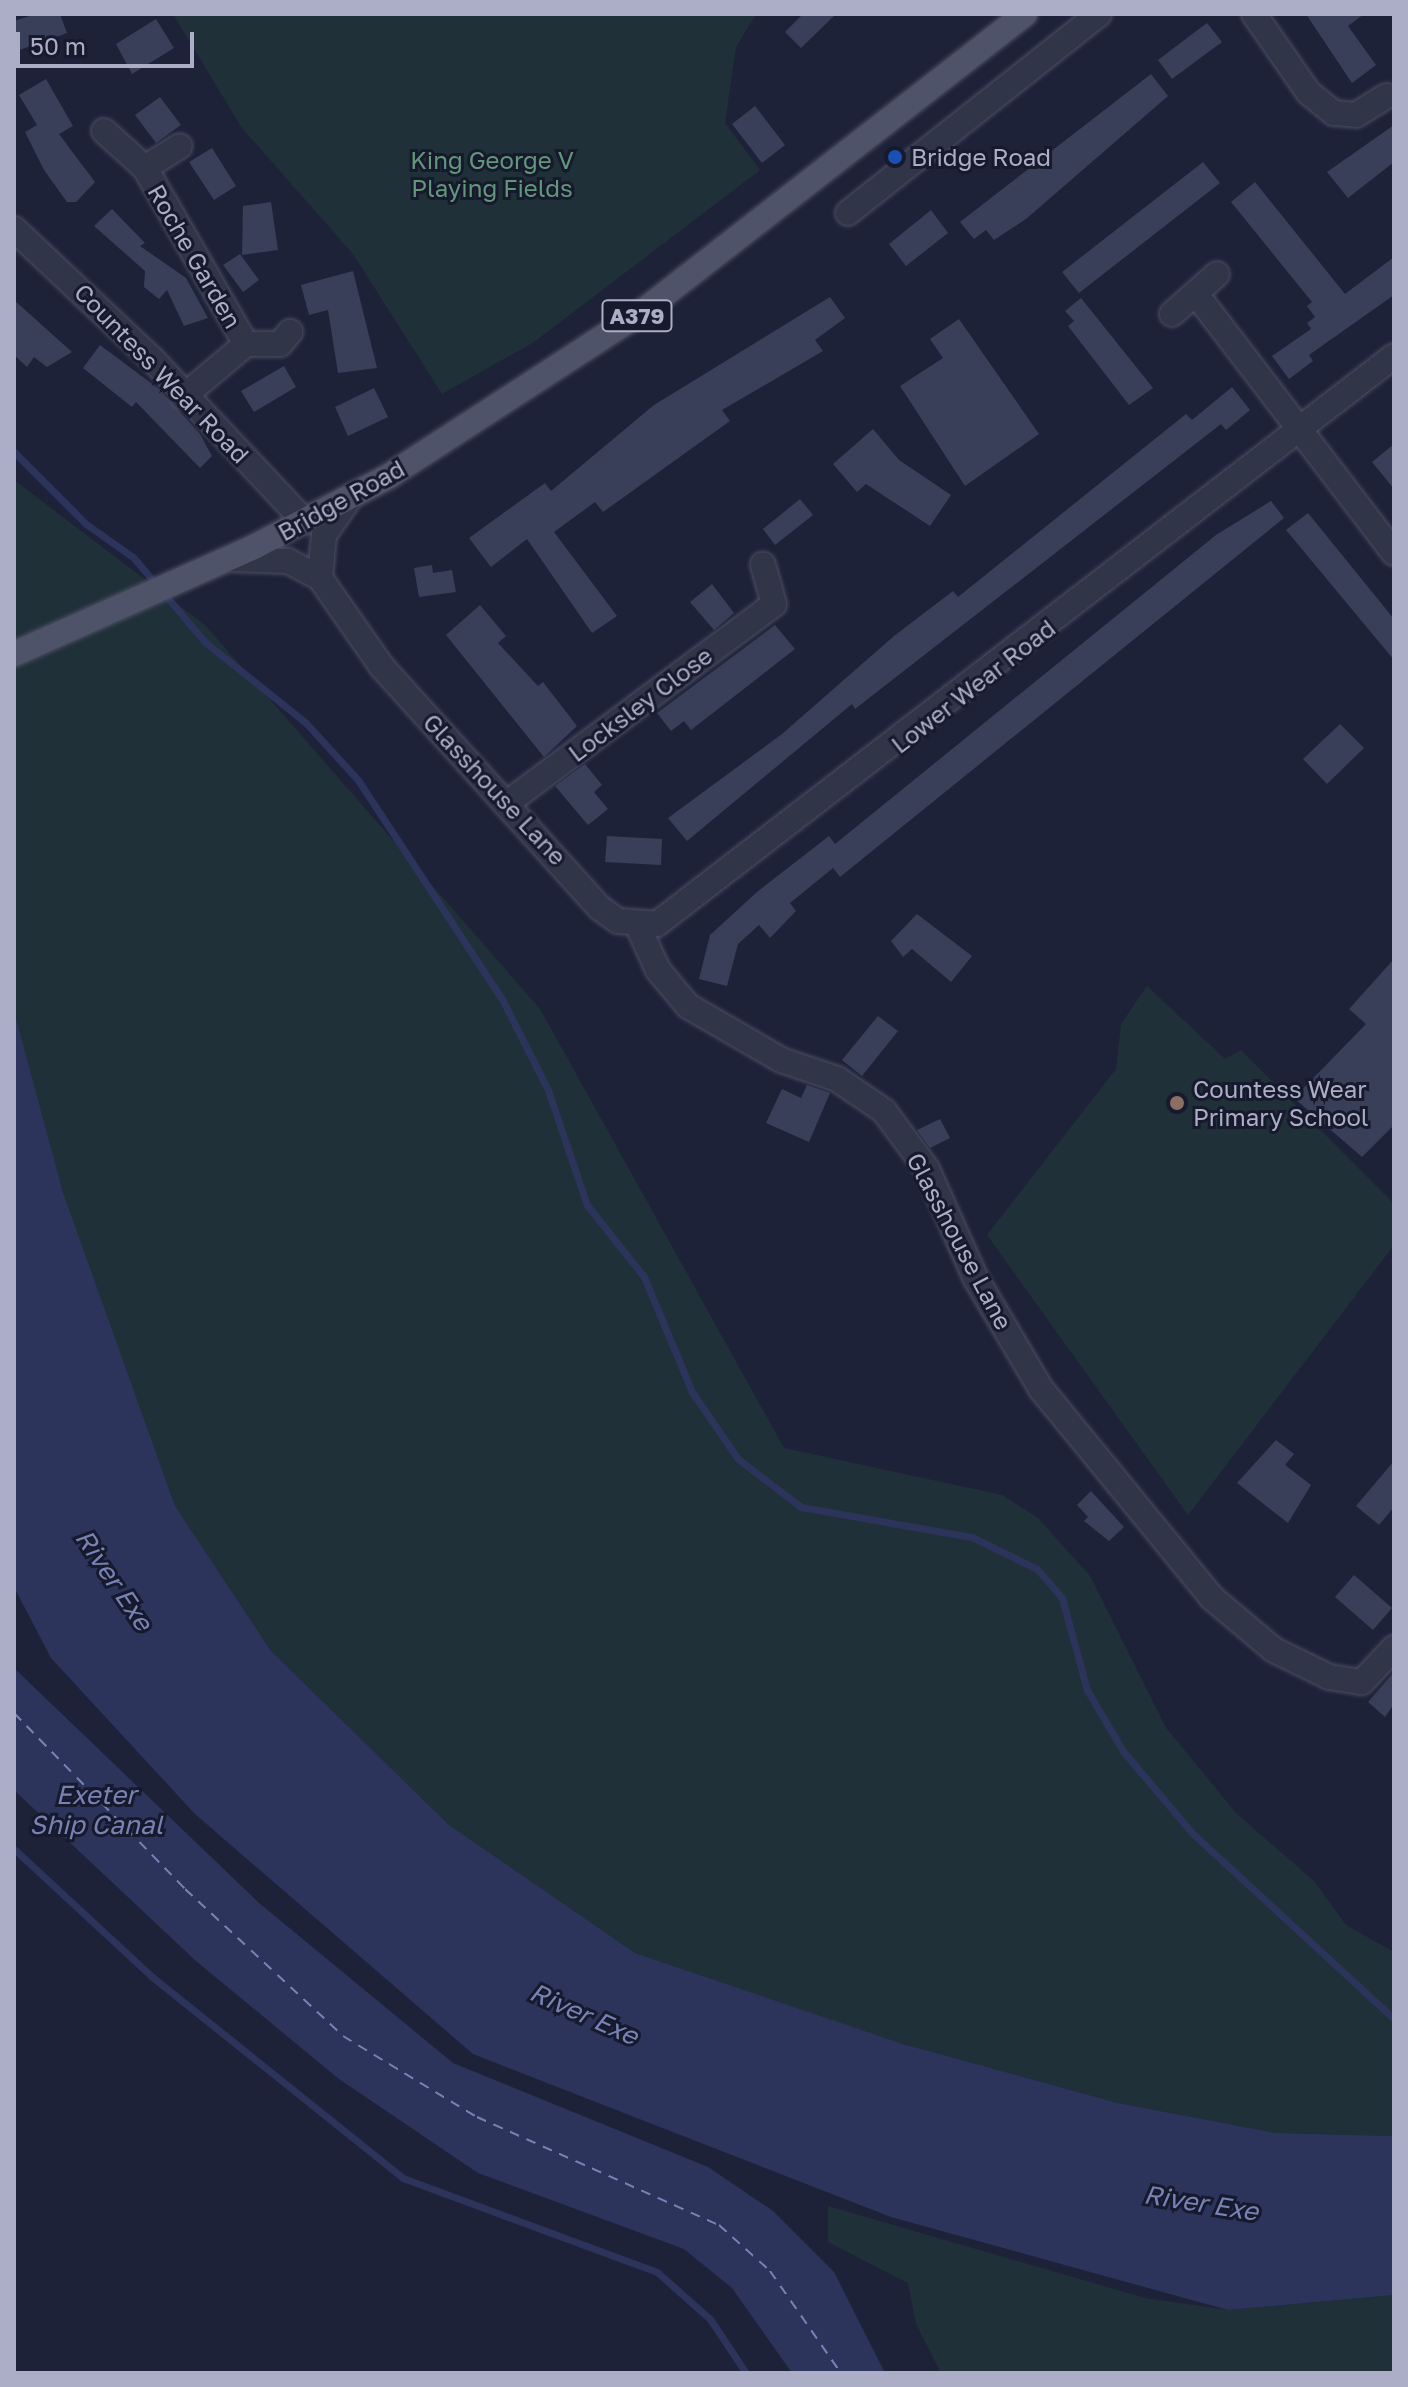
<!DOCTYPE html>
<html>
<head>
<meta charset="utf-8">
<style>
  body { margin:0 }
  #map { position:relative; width:1408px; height:2387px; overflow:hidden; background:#1e2238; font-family:"Golos Text",sans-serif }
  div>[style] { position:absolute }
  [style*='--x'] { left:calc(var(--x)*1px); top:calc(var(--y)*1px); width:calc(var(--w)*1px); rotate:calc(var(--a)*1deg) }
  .green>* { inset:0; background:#203039 }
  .water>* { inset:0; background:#2c345c }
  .stream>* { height:7px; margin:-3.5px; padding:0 3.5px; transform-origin:3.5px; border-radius:3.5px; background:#2c345c }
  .ferry>* { height:2px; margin-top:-1px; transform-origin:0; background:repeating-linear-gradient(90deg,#7883b5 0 10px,transparent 0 18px) }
  .building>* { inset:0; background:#393f59 }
  .roads { filter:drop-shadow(0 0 2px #4c4f64) drop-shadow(0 0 2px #4c4f64) }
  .minor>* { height:24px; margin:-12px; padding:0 12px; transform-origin:12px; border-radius:12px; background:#313548 }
  .major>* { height:24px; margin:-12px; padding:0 12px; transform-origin:12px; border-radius:12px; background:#4f5369 }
  .dots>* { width:22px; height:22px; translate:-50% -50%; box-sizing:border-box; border:4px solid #171a2d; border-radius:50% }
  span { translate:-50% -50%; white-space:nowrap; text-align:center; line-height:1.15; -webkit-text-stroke:6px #171a2d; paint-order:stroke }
  .shield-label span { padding:2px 6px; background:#171a2d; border:2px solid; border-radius:6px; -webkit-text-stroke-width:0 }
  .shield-label { font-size:22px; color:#abaec6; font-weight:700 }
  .poi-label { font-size:24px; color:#abaec6 }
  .left { translate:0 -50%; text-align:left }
  .park-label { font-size:24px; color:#61977b }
  .street-label { font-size:24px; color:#abaec6 }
  .water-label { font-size:26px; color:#7883b5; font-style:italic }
  .frame { position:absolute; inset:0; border:16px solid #abaec6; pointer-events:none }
  .scale { position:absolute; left:16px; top:32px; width:178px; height:36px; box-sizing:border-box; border:4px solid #abaec6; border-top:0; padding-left:10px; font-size:24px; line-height:28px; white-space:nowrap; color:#abaec6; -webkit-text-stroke:6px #171a2d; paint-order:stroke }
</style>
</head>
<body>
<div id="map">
  <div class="green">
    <i style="clip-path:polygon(173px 14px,756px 14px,736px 47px,725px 123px,760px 170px,534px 342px,442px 394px,353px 254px,242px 128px)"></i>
    <i style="clip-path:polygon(14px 480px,205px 625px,540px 1009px,784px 1448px,1002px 1495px,1038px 1518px,1090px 1576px,1166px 1728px,1237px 1814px,1315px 1882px,1346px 1925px,1394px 1952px,1394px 2136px,1276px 2133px,1118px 2103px,903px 2044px,635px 1953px,449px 1825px,271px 1651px,175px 1506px,62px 1193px,14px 1011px)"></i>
    <i style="clip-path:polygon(1147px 986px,1225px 1059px,1241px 1050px,1394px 1204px,1394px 1245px,1188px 1515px,987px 1235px,1116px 1069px,1121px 1024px)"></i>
    <i style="clip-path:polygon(828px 2206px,1145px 2298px,1228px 2310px,1394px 2295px,1394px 2373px,941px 2373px,916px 2324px,908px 2283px,828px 2242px)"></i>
  </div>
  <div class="water">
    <i style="clip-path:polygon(14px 1011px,63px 1193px,175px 1506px,271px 1651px,449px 1825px,635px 1953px,903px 2044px,1118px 2103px,1276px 2133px,1394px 2136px,1394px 2295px,1228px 2310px,891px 2217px,473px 2054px,195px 1814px,51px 1658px,14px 1587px)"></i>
    <i style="clip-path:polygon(14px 1668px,259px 1903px,453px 2063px,708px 2167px,773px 2211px,834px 2272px,885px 2373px,792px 2373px,732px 2288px,684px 2249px,478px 2173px,339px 2079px,196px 1961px,14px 1790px)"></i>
  </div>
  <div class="stream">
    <i style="--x:14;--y:452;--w:102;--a:45"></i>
    <i style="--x:86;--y:524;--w:57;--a:35.1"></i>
    <i style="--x:133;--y:557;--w:111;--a:49.7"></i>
    <i style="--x:205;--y:642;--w:129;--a:38.7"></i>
    <i style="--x:306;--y:723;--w:77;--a:47.6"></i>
    <i style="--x:358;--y:780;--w:262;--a:56.7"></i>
    <i style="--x:502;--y:999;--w:102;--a:63.2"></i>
    <i style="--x:548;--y:1090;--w:121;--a:71.3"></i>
    <i style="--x:587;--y:1205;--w:92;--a:51.6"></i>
    <i style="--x:644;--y:1277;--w:125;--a:67.3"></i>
    <i style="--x:692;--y:1392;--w:81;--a:55.5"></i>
    <i style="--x:738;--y:1459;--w:79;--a:37.3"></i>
    <i style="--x:801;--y:1507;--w:174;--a:10"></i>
    <i style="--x:972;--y:1537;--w:72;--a:26.2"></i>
    <i style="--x:1037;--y:1569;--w:38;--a:49"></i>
    <i style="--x:1062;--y:1598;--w:95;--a:74.8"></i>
    <i style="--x:1087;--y:1690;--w:71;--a:59.5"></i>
    <i style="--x:1123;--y:1751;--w:107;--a:49.9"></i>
    <i style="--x:1192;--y:1833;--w:275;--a:42.6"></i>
    <i style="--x:14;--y:1849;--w:187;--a:42.8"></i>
    <i style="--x:151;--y:1976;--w:323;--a:38.7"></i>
    <i style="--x:403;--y:2178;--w:271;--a:20.3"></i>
    <i style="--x:657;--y:2272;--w:71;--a:41.6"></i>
    <i style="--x:710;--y:2319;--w:65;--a:56.3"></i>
  </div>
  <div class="ferry">
    <i style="--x:14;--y:1713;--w:245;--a:45.8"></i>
    <i style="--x:185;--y:1889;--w:216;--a:42.9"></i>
    <i style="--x:343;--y:2036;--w:157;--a:31.2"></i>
    <i style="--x:477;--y:2117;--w:265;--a:24.1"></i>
    <i style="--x:719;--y:2225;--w:69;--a:42"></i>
    <i style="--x:770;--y:2271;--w:124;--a:55.2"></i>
  </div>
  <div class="building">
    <i style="clip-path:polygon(36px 14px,60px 14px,67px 33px,14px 52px,14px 21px)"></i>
    <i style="clip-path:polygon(803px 14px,836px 14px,801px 48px,785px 32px)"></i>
    <i style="clip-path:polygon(1306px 14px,1364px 14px,1348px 26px,1376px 65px,1352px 83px)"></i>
    <i style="clip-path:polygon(156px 19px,174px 48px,132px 74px,116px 44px)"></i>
    <i style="clip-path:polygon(1207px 23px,1222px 42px,1172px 79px,1158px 60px)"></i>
    <i style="clip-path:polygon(1151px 74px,1168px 96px,1026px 219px,994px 240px,986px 230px,974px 239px,960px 222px)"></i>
    <i style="clip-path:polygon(46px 79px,73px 126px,59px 134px,95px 182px,76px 202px,67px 202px,44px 170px,25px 132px,37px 125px,19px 95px)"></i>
    <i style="clip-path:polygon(160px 97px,181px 125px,156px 143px,135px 115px)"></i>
    <i style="clip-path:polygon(755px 106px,785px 145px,762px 163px,732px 124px)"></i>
    <i style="clip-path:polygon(1394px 125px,1394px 162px,1348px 198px,1327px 172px)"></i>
    <i style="clip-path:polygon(212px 148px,236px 186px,214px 200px,189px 162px)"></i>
    <i style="clip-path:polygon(1203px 162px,1220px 183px,1079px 293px,1062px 272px)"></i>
    <i style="clip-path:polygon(1255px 182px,1345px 294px,1394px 257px,1394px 295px,1309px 355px,1313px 361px,1289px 379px,1272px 356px,1311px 329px,1307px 323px,1315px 317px,1307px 306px,1312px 302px,1231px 202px)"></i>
    <i style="clip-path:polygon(271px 202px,278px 250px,242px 255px,243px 206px)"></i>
    <i style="clip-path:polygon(112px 209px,145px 243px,140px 246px,186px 278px,208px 318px,184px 326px,167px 290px,159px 299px,144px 287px,145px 271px,94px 226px)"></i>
    <i style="clip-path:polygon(931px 210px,948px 233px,906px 266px,889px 244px)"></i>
    <i style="clip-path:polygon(240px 254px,259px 280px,243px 292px,223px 265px)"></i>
    <i style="clip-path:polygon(353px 271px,377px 368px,338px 373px,328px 310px,309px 315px,301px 285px)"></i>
    <i style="clip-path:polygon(830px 297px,845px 318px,815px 340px,823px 351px,722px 410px,730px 421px,603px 512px,595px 502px,554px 532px,617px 616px,592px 633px,527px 539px,491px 567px,469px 538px,545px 483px,551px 491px,654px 405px)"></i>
    <i style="clip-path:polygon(1081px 298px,1153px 388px,1129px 405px,1068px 326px,1074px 321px,1065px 311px)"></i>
    <i style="clip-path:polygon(14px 300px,72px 352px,47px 367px,34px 357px,27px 367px,14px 355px)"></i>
    <i style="clip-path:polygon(959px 319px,1039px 434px,965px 486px,900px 386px,943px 358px,930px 339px)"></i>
    <i style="clip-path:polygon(100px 345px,159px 389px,200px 434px,212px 456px,200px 468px,136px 402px,132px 407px,83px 368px)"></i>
    <i style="clip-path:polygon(284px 366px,296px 387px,254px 412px,241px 391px)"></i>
    <i style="clip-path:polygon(1232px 387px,1250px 410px,1226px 430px,1221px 424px,855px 709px,852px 704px,687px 841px,668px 818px,782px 734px,894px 636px,953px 591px,958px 597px,1186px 414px,1192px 420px)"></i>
    <i style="clip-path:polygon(374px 388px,388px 417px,348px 436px,335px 407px)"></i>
    <i style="clip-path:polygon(873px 429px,899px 460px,951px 495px,930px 526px,866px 484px,857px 492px,833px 464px)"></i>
    <i style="clip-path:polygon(1394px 444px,1394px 489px,1372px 462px)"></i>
    <i style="clip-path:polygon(800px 499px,813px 515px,775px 545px,763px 529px)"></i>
    <i style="clip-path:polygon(1271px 501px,1284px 518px,840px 877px,833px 868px,790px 903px,796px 911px,770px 938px,759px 925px,738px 944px,727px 986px,699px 979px,710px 935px,757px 892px,829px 836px,835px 844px,1216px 535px)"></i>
    <i style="clip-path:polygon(1308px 513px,1394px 619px,1394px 660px,1286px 530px)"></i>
    <i style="clip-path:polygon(432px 565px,433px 573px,452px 570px,456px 592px,419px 597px,414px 568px)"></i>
    <i style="clip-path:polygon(712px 584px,734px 613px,714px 630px,690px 602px)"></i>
    <i style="clip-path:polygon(480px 605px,506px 636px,498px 643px,538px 686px,543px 682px,577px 726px,544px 757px,446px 635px)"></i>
    <i style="clip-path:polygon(775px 625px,795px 649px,691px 730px,684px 721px,671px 731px,657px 713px)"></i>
    <i style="clip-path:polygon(1340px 724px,1364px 748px,1327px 784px,1303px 759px)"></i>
    <i style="clip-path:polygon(585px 764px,602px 785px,594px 792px,608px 809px,588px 825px,555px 786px)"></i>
    <i style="clip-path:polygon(607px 836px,662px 839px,661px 865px,605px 862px)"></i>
    <i style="clip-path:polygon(917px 914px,972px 956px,951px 982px,912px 949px,903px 957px,891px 941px)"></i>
    <i style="clip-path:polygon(1394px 959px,1394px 1125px,1362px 1157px,1294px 1098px,1366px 1024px,1349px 1009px)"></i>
    <i style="clip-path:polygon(878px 1016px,898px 1031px,862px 1076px,842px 1060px)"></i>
    <i style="clip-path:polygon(807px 1085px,830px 1093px,809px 1142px,766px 1123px,782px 1089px,801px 1098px)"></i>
    <i style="clip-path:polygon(940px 1119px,950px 1138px,930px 1148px,917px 1130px)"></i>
    <i style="clip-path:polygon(1276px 1440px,1294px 1454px,1285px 1465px,1311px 1485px,1288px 1523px,1237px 1483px)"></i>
    <i style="clip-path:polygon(1394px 1461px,1394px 1507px,1379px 1525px,1356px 1506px)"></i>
    <i style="clip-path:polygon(1091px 1491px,1124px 1527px,1109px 1541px,1084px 1521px,1088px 1517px,1077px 1505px)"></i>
    <i style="clip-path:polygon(1354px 1575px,1392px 1608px,1373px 1630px,1335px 1597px)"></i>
    <i style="clip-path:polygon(1394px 1672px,1394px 1704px,1385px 1717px,1368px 1702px)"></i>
  </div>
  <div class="roads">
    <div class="minor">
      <i style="--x:1254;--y:14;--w:96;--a:55.2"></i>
      <i style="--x:1309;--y:93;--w:32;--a:39"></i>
      <i style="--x:1334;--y:113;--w:22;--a:5"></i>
      <i style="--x:1356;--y:115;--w:36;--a:-32"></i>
      <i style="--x:104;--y:131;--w:55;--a:42.1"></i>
      <i style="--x:145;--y:168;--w:203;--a:60.2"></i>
      <i style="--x:246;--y:344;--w:82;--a:139.9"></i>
      <i style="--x:145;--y:168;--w:41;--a:-32.2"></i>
      <i style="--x:848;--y:213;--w:320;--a:-38.4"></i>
      <i style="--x:14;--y:229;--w:191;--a:43.3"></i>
      <i style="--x:153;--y:360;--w:222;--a:46.8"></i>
      <i style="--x:1196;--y:294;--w:326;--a:52.6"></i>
      <i style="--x:1172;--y:314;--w:60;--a:-41.6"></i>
      <i style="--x:246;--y:344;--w:34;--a:0"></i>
      <i style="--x:280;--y:344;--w:16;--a:-50"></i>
      <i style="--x:228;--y:559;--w:60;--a:1.9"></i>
      <i style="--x:288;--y:561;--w:36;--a:28"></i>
      <i style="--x:320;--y:578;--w:108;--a:55.1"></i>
      <i style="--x:382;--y:667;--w:325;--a:47.9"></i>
      <i style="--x:600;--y:908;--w:22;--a:36"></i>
      <i style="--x:618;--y:921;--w:39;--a:4"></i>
      <i style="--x:657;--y:924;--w:930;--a:-37.62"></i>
      <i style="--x:320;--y:578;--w:43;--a:-84.7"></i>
      <i style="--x:324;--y:535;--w:44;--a:-55.2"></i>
      <i style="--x:506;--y:804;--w:334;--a:-36.7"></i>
      <i style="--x:774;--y:604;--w:41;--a:-105.8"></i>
      <i style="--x:638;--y:926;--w:48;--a:65.6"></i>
      <i style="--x:658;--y:970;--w:47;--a:50.2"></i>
      <i style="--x:688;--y:1006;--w:108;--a:30.1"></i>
      <i style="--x:781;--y:1060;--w:59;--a:18.7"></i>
      <i style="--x:837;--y:1079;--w:57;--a:34.2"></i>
      <i style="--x:884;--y:1111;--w:72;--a:53.4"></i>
      <i style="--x:927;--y:1169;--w:120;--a:66"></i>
      <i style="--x:976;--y:1279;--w:128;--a:59.4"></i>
      <i style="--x:1041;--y:1389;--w:269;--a:50.7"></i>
      <i style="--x:1211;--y:1597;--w:82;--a:40.1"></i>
      <i style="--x:1274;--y:1650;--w:61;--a:26.1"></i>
      <i style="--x:1329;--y:1677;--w:33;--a:9"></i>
      <i style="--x:1362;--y:1682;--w:47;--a:-46.7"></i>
    </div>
    <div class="major">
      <i style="--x:14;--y:654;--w:263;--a:-24"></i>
      <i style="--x:254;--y:547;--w:153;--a:-27.7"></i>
      <i style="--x:389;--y:476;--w:302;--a:-33"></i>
      <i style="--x:642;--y:312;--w:485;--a:-37.9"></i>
    </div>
  </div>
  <div class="dots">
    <i style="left:895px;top:157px;background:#1a4fb4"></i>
    <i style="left:1177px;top:1103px;background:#8d6e63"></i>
  </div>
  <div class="shield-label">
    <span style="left:637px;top:316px">A379</span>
  </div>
  <div class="poi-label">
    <span class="left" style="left:911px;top:157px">Bridge Road</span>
    <span class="left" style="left:1193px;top:1103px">Countess Wear<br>Primary School</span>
  </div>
  <div class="park-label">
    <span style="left:492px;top:174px">King George V<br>Playing Fields</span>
  </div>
  <div class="street-label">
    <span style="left:195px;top:256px;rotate:60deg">Roche Garden</span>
    <span style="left:162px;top:373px;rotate:46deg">Countess Wear Road</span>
    <span style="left:341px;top:500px;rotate:-29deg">Bridge Road</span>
    <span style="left:973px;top:686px;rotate:-38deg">Lower Wear Road</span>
    <span style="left:640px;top:704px;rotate:-37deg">Locksley Close</span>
    <span style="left:495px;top:789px;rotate:47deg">Glasshouse Lane</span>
    <span style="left:960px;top:1241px;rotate:62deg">Glasshouse Lane</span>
  </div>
  <div class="water-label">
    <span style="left:114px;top:1580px;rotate:56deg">River Exe</span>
    <span style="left:96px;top:1810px">Exeter<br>Ship Canal</span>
    <span style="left:584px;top:2014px;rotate:24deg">River Exe</span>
    <span style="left:1201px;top:2203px;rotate:9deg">River Exe</span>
  </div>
  <div class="frame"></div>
  <div class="scale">50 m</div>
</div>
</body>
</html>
